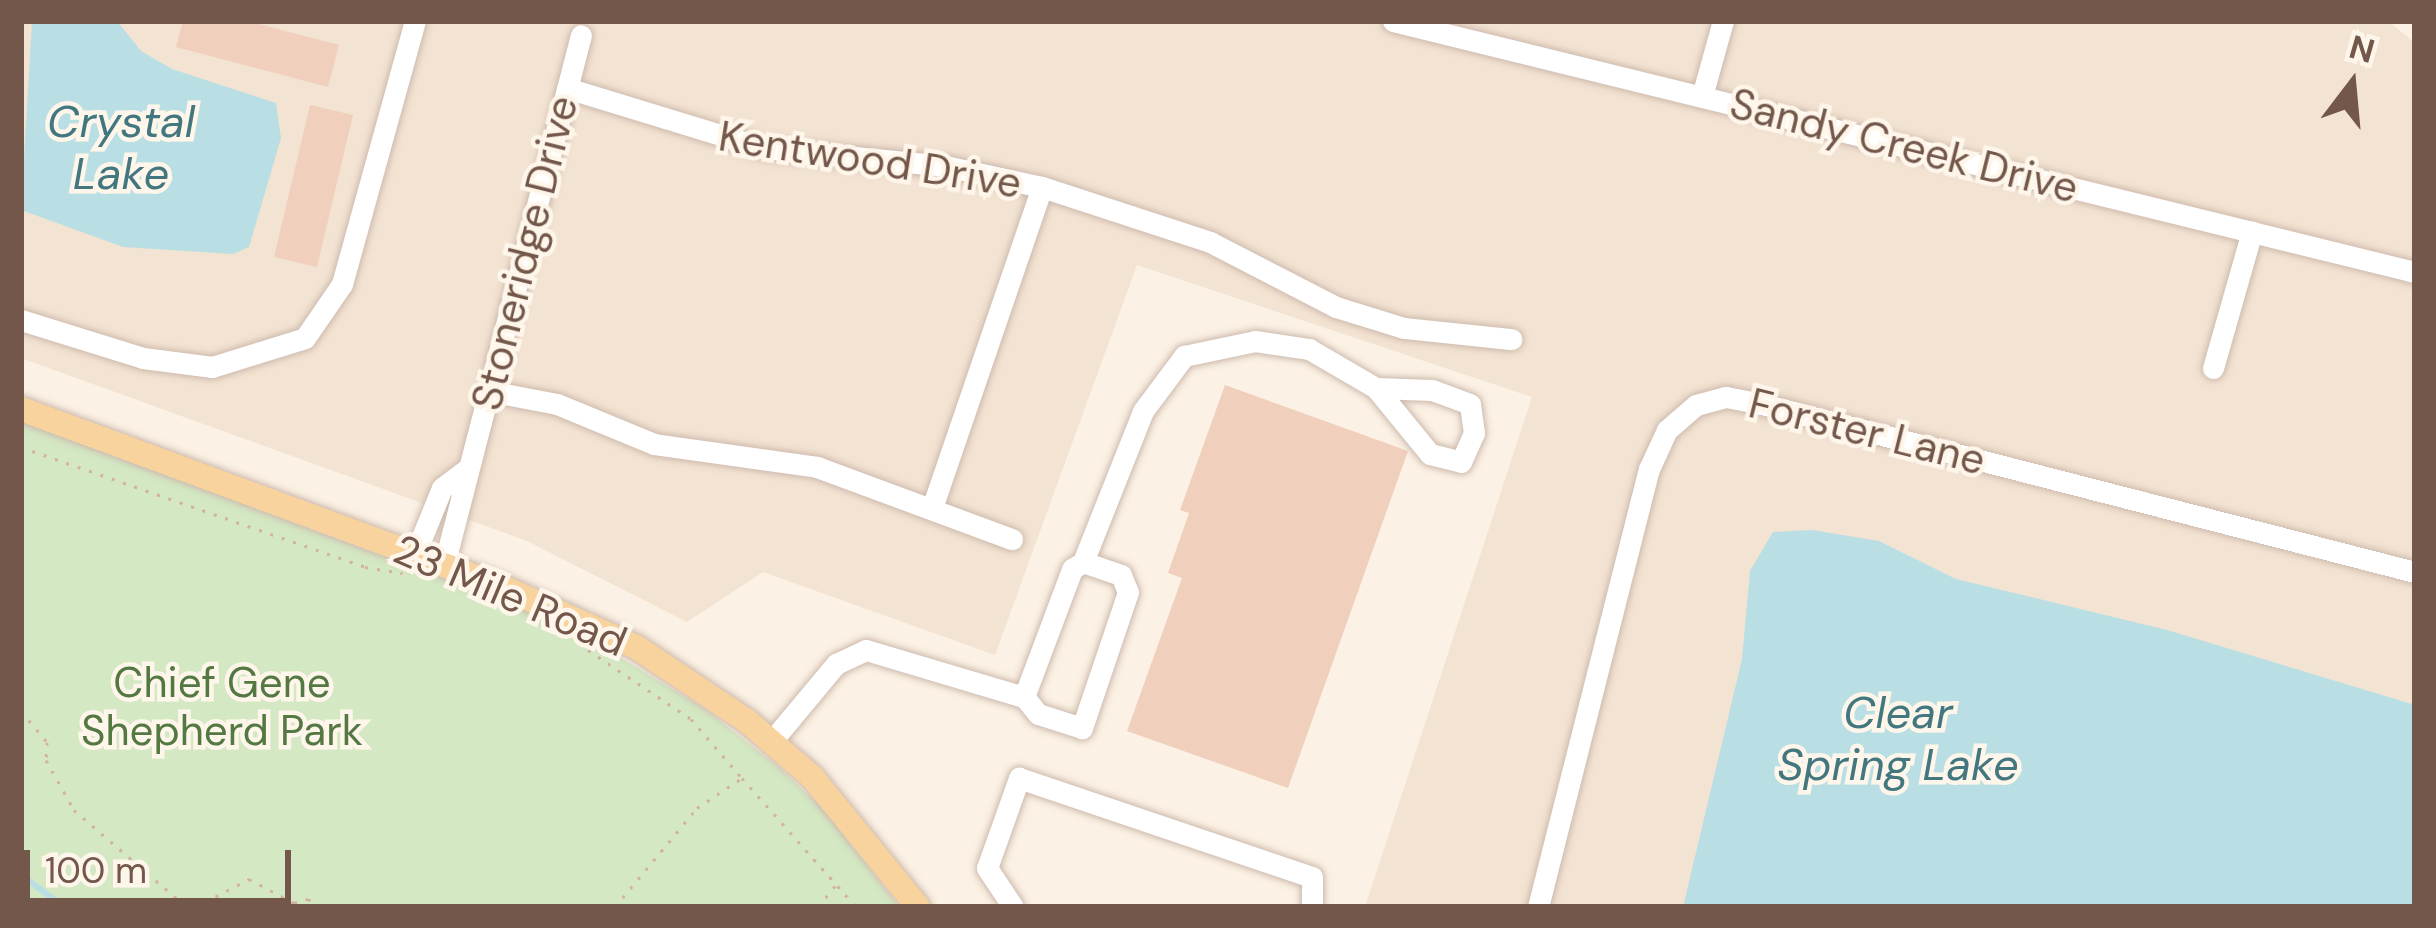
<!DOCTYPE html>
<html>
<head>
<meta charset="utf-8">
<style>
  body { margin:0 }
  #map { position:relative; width:2436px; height:928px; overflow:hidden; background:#fbf1e4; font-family:"DM Sans",sans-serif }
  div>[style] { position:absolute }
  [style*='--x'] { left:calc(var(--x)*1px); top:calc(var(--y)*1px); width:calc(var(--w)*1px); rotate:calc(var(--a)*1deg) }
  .residential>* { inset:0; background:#f3e3d2 }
  .green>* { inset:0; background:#d3e8c3 }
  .water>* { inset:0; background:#b9dfe4 }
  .stream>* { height:6px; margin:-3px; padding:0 3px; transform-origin:3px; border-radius:3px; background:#b9dfe4 }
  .building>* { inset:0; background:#f0cfbc }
  .path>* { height:3px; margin-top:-1.5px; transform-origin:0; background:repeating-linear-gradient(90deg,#d4b2a0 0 3px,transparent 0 12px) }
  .roads { filter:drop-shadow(0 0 3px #cebbae) drop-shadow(0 0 3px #cebbae) }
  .minor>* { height:21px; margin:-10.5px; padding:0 10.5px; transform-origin:10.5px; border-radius:10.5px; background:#fff }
  .major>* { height:24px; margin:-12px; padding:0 12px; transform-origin:12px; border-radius:12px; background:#f8d39e }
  span { translate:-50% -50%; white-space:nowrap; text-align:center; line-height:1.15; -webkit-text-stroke:9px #fef6ea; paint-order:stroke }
  .street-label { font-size:42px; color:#73574a }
  .park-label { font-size:42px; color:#547842 }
  .water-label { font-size:45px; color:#42777f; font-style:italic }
  .frame { position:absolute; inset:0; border:24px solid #73574a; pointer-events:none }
  .north { position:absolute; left:2292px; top:24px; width:120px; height:120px; -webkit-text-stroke:9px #fef6ea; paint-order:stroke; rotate:16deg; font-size:33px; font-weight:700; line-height:48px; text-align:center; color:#73574a }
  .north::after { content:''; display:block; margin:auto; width:42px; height:54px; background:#73574a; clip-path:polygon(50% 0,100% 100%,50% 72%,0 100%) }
  .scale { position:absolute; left:24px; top:850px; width:267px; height:54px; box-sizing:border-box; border:6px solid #73574a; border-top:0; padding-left:15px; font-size:36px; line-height:42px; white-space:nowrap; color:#73574a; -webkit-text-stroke:9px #fef6ea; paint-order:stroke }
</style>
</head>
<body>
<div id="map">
  <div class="residential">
    <i style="clip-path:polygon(21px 21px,2388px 21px,2415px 43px,2415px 907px,1365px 907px,1532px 397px,1137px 265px,995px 655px,763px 572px,687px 622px,527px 541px,21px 358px)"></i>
  </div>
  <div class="green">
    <i style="clip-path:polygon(21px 421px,567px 625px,705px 709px,780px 768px,825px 811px,899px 907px,21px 907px)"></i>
  </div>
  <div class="water">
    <i style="clip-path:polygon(32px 21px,117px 21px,141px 51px,172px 69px,276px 103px,281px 138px,249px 247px,233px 254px,123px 247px,21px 210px)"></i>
    <i style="clip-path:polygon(1812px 530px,1879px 541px,1956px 579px,2167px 630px,2415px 705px,2415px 907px,1683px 907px,1742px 659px,1750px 571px,1773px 532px)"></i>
  </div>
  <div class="stream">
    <i style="--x:21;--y:875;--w:54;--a:36.7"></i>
  </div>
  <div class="building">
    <i style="clip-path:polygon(183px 21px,247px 21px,339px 45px,328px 87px,176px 47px)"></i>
    <i style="clip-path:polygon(310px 105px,353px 115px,317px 267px,274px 257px)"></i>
    <i style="clip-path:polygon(1225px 385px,1408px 451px,1288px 788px,1127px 731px,1182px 578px,1168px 573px,1189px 513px,1180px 510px)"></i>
  </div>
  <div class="path">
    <i style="--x:21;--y:447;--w:364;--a:19.2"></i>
    <i style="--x:365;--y:567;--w:38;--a:9"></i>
    <i style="--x:588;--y:650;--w:124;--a:33.8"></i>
    <i style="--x:691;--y:719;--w:78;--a:49.2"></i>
    <i style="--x:21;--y:711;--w:40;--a:50"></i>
    <i style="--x:47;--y:742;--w:18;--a:93"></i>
    <i style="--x:46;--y:760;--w:57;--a:60.8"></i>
    <i style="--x:74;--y:810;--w:143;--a:40.7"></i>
    <i style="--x:182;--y:903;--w:23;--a:-2"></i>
    <i style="--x:205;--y:902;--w:50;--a:-27.6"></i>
    <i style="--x:249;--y:879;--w:51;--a:28.1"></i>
    <i style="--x:294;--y:903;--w:15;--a:-16"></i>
    <i style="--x:308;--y:899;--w:17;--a:28"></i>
    <i style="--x:21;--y:890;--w:24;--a:45"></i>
    <i style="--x:415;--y:907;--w:24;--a:0"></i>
    <i style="--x:615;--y:907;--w:129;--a:-50.4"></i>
    <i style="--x:697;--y:808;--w:54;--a:-33.7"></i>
    <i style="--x:742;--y:778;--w:172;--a:48.5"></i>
    <i style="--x:818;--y:907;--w:32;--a:-51"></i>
  </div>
  <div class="roads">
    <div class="minor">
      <i style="--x:1393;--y:21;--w:1052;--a:13.8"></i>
      <i style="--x:567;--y:88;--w:205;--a:17"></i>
      <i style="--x:763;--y:148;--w:183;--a:5.6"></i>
      <i style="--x:945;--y:166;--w:99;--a:12.2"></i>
      <i style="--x:1042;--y:187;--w:177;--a:18.1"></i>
      <i style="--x:1210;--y:242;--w:142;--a:27.3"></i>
      <i style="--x:1336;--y:307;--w:71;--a:17.2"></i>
      <i style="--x:1404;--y:328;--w:108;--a:5.9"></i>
      <i style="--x:1702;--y:96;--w:78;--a:-74.4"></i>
      <i style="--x:21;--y:320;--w:128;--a:17.3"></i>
      <i style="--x:143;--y:358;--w:70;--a:7.4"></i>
      <i style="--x:212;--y:367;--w:97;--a:-17.3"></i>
      <i style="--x:305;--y:338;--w:65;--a:-55.6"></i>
      <i style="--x:342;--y:284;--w:273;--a:-74.5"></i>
      <i style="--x:2213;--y:368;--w:142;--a:-74.1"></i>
      <i style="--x:494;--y:392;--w:64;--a:10.8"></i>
      <i style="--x:557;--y:404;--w:105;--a:22.4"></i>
      <i style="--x:654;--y:444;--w:165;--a:8"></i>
      <i style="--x:817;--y:467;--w:208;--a:20.3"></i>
      <i style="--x:932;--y:508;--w:339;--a:-71.1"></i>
      <i style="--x:415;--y:554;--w:71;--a:-67.8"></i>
      <i style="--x:442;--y:488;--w:30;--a:-37"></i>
      <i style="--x:1083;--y:562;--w:162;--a:-68.3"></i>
      <i style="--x:1143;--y:411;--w:69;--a:-53.3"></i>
      <i style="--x:1184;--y:356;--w:73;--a:-11.9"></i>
      <i style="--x:1255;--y:341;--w:55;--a:8.4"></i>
      <i style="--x:1309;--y:349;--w:78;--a:30.2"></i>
      <i style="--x:1376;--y:388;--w:85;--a:50.7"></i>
      <i style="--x:1430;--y:454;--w:32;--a:14"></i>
      <i style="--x:1461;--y:462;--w:32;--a:-66"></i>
      <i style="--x:1474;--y:433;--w:29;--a:-98"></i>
      <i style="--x:1470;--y:404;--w:40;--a:-159.8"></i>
      <i style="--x:1432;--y:390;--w:56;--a:-178"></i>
      <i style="--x:444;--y:565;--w:547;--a:-75.51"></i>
      <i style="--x:771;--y:742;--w:102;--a:-50.2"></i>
      <i style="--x:836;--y:664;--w:33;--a:-25"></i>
      <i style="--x:866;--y:650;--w:165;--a:16.6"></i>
      <i style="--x:1024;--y:697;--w:137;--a:-69.4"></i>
      <i style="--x:1072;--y:569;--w:13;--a:-32"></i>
      <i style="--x:1083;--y:562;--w:40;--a:18.9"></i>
      <i style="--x:1121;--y:575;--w:18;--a:68"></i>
      <i style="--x:1128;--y:592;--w:144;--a:108.7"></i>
      <i style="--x:1082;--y:728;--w:46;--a:-162.3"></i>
      <i style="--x:1038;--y:714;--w:22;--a:-129"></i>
      <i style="--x:1013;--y:907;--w:47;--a:-123.7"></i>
      <i style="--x:987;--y:868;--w:96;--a:-70.4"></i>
      <i style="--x:1019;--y:778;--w:309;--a:18.7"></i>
      <i style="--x:1312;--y:877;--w:30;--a:90"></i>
      <i style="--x:1538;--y:907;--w:452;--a:-75.8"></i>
      <i style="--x:1649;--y:469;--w:43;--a:-65.2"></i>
      <i style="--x:1667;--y:430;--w:38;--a:-41"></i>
      <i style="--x:1696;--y:405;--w:31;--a:-15"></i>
      <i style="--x:1726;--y:397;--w:33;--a:11"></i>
      <i style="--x:1758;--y:403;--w:678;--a:14.43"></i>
    </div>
    <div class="major">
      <i style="--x:21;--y:409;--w:508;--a:20.25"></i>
      <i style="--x:498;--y:585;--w:151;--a:24.2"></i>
      <i style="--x:636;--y:647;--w:133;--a:33.7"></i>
      <i style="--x:747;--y:721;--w:86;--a:40.7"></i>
      <i style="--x:812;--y:777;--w:168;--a:50.8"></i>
    </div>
  </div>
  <div class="street-label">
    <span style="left:1904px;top:146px;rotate:14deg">Sandy Creek Drive</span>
    <span style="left:870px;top:160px;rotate:9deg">Kentwood Drive</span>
    <span style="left:525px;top:253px;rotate:-76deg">Stoneridge Drive</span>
    <span style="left:1867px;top:432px;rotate:14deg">Forster Lane</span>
    <span style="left:510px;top:596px;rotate:23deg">23 Mile Road</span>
  </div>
  <div class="park-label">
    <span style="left:222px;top:707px">Chief Gene<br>Shepherd Park</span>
  </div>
  <div class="water-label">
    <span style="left:121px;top:148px">Crystal<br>Lake</span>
    <span style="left:1898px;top:739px">Clear<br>Spring Lake</span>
  </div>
  <div class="frame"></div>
  <div class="north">N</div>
  <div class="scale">100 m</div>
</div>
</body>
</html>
